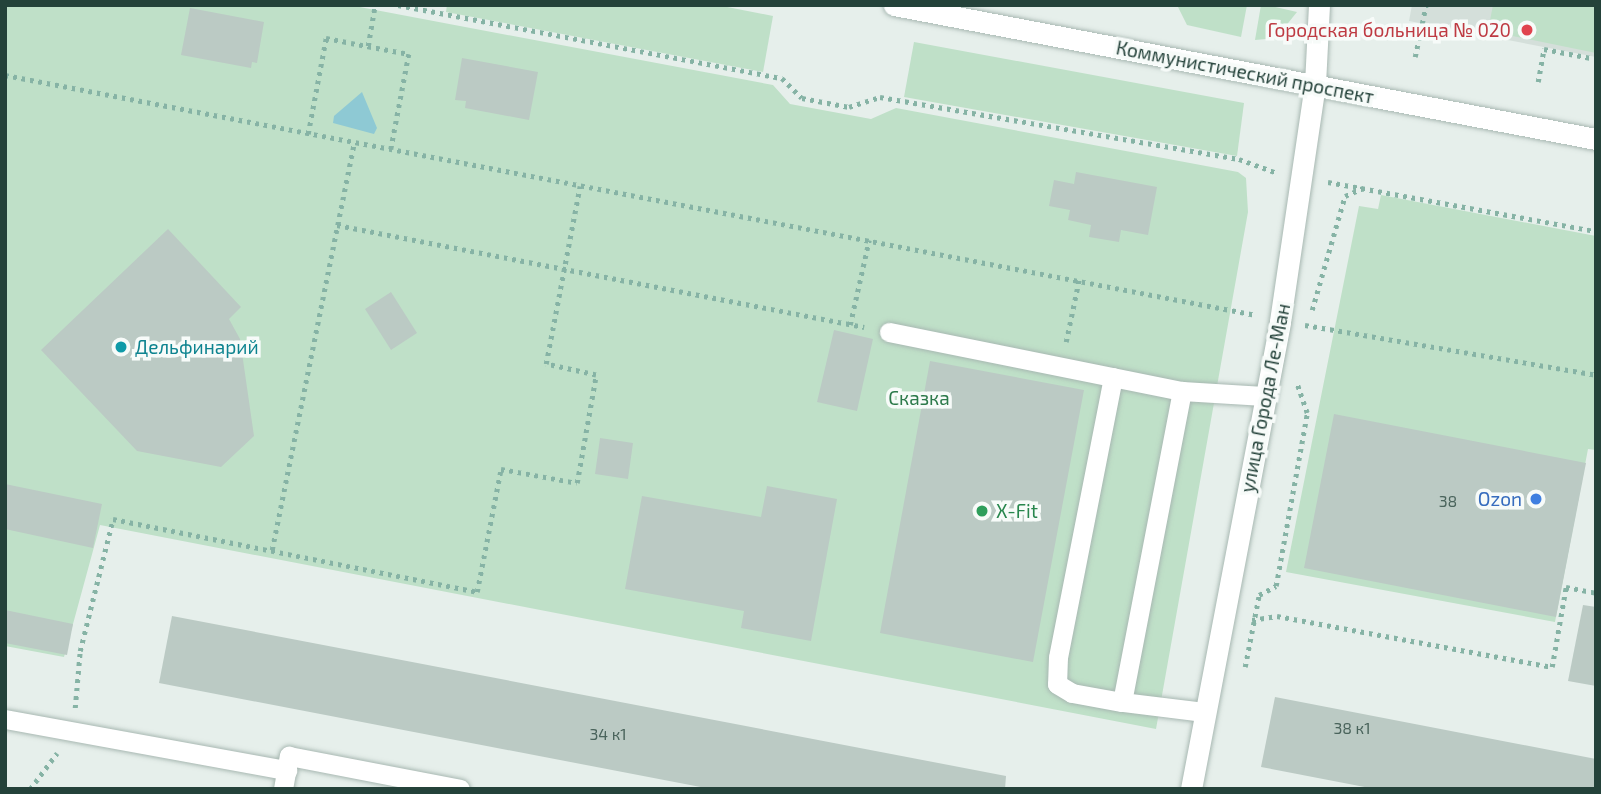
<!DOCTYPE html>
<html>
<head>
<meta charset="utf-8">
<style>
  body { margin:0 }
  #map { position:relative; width:1601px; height:794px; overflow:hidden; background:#e6efeb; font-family:"Exo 2",sans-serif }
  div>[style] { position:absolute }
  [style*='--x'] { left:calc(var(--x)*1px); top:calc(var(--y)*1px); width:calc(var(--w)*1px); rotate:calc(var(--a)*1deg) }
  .built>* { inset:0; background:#d4dfda }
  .green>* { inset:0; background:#bfe0c8 }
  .water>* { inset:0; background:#8ec9d4 }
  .building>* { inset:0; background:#bbcac4 }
  .path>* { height:4.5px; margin-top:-2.25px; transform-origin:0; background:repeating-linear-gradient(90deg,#86b3a5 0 3.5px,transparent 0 8.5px) }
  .roads { filter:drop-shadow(0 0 2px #a8b8b2) drop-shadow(0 0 2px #a8b8b2) }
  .service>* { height:19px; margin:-9.5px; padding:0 9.5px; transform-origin:9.5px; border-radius:9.5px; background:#fff }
  .minor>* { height:21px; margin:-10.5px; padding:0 10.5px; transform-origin:10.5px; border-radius:10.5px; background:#fff }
  .tertiary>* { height:21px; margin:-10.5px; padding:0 10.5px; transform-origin:10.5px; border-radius:10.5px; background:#fff }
  .secondary>* { height:21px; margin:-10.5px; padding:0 10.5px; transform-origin:10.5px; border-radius:10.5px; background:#fff }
  .dots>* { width:19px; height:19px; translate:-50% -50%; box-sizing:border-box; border:4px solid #f7fbf9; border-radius:50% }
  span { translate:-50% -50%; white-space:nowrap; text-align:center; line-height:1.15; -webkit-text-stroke:7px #f7fbf9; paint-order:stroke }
  .number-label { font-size:16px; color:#4a645c }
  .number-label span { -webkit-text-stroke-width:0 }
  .health-label { font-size:19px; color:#be3a42 }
  .right { translate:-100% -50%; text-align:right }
  .street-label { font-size:19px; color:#24423a }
  .culture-label { font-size:19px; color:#0d838f }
  .left { translate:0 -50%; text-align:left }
  .park-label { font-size:19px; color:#2d7a4b }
  .shop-label { font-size:19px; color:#366cbe }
  .leisure-label { font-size:19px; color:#27864d }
  .frame { position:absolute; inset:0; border:7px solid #24423a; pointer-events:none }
</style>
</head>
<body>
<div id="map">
  <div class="built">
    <i style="clip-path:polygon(1412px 5px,1596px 5px,1596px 57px,1409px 21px)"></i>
  </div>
  <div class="green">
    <i style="clip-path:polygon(5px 5px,349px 5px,773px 85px,790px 104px,871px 119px,896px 108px,1238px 172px,1246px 178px,1248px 212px,1156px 729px,100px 525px,64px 657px,5px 646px)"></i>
    <i style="clip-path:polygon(447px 5px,717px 5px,773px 16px,763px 72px,446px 12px)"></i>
    <i style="clip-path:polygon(1177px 5px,1247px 5px,1241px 37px,1187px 25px)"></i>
    <i style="clip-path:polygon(1261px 5px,1267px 5px,1297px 12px,1276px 38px,1255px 40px)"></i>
    <i style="clip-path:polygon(1493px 5px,1596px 5px,1596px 53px,1488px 31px)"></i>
    <i style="clip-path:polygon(914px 42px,1244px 103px,1237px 156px,904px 97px)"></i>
    <i style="clip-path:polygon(1381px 195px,1596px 236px,1596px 450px,1588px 449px,1555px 622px,1286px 572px,1359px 206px,1378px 209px)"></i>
  </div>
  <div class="water">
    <i style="clip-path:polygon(362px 92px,377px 128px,374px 134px,333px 123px,334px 116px)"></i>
  </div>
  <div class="building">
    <i style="clip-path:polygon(190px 8px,264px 22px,257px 63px,252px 62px,251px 68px,181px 55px)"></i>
    <i style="clip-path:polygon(462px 58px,538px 72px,529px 120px,465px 108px,466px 101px,455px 100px)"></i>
    <i style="clip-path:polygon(1076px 172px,1157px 187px,1148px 235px,1121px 230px,1119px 242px,1089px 237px,1091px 225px,1068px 220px,1070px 210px,1049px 206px,1054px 180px,1074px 184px)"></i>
    <i style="clip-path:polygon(168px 229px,241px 307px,229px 319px,240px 339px,254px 436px,221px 467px,137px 451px,41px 350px)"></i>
    <i style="clip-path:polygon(391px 292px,417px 333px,391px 350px,365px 309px)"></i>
    <i style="clip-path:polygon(834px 330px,873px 339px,857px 411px,817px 402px)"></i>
    <i style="clip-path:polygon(930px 361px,1084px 390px,1033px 662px,880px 633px)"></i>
    <i style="clip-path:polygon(1334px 414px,1586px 463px,1556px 617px,1304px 568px)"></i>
    <i style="clip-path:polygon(600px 438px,633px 443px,628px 479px,595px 474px)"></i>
    <i style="clip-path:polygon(5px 484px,102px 504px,93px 548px,5px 529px)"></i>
    <i style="clip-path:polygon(767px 486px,837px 499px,811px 641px,741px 628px,744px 611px,625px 589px,642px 496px,761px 517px)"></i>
    <i style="clip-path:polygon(1583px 605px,1596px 607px,1596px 686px,1568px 681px)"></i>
    <i style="clip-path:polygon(5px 610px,73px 624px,67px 655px,5px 643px)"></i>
    <i style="clip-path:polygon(172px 616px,1006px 776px,1005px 789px,711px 789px,159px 683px)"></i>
    <i style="clip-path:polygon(1275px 697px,1596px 759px,1596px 789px,1375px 789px,1261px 767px)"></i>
  </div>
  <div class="path">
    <i style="--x:398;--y:5;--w:391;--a:10.8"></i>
    <i style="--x:782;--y:78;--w:28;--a:45"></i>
    <i style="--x:802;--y:98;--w:48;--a:10.8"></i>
    <i style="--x:849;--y:107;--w:33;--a:-18"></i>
    <i style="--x:880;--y:97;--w:364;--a:9.8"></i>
    <i style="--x:1239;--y:159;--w:38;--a:20"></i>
    <i style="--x:368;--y:46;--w:42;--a:-80.3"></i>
    <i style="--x:1415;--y:57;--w:53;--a:-78.1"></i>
    <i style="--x:5;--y:75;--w:1274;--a:10.86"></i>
    <i style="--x:1538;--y:82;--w:34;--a:-80"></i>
    <i style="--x:1544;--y:49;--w:53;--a:10.9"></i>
    <i style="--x:308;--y:134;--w:98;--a:-79.4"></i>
    <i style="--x:326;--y:38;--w:25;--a:11"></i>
    <i style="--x:351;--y:43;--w:59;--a:10.7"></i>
    <i style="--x:409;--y:54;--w:97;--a:100.7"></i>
    <i style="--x:1328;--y:182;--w:272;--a:10.4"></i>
    <i style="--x:337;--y:225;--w:537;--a:10.95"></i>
    <i style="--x:1312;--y:310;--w:119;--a:-73.9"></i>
    <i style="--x:1345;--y:196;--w:20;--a:-24"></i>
    <i style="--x:850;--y:325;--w:87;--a:-77.4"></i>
    <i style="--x:1305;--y:325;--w:295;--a:9.7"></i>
    <i style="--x:1066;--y:342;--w:63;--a:-78.2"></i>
    <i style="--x:272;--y:550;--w:415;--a:-78.6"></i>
    <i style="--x:1252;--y:620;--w:25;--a:-9"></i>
    <i style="--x:1277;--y:616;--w:280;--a:10.5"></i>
    <i style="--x:1552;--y:667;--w:81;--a:-80.1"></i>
    <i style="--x:1566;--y:587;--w:31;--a:11"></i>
    <i style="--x:1245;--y:667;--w:73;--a:-79"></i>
    <i style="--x:1259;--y:595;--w:19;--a:-28"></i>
    <i style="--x:1276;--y:586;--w:176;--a:-79.8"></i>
    <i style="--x:1307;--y:413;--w:31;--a:-109"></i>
    <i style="--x:75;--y:708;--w:57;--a:-85"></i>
    <i style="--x:80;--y:651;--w:136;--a:-76"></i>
    <i style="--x:113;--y:519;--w:371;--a:11.3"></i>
    <i style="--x:477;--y:592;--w:125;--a:-79"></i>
    <i style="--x:501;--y:469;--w:77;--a:10.4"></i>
    <i style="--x:577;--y:483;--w:110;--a:-80"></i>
    <i style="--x:596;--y:375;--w:51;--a:-167.6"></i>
    <i style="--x:546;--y:364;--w:181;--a:-79.2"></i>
    <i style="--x:30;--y:789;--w:45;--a:-53.1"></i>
  </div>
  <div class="roads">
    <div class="service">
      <i style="--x:889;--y:332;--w:299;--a:11.4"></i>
      <i style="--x:1113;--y:377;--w:285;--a:101.1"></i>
      <i style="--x:1058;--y:657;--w:27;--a:92"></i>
      <i style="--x:1057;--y:684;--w:17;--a:31"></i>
      <i style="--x:1072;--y:693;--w:51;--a:10.2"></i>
      <i style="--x:1204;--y:712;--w:83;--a:-173"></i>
      <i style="--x:1122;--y:702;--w:317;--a:-79.1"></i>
      <i style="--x:1182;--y:391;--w:82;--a:3.5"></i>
      <i style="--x:5;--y:719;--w:287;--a:10.3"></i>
      <i style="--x:283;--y:789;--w:34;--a:-80"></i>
      <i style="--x:289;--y:756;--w:174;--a:10.9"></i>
    </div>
    <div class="minor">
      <i style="--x:1315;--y:84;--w:79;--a:-87.1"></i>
    </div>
    <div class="tertiary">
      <i style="--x:1191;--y:789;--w:476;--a:-79.2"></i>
      <i style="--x:1280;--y:321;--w:240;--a:-81.6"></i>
    </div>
    <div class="secondary">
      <i style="--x:894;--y:5;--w:715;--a:10.81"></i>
    </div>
  </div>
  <div class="dots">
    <i style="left:1527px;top:30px;background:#e0444e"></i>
    <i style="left:121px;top:347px;background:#0f9aa8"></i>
    <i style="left:1536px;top:499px;background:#3f7fe0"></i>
    <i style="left:982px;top:511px;background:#2e9e5b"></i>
  </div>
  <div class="number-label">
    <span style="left:1448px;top:501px">38</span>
    <span style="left:1352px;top:728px">38 к1</span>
    <span style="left:608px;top:734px">34 к1</span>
  </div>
  <div class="health-label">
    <span class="right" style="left:1511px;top:30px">Городская больница № 020</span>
  </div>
  <div class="street-label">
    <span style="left:1245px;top:72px;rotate:11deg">Коммунистический проспект</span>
    <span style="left:1265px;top:398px;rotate:-79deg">улица Города Ле-Ман</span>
  </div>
  <div class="culture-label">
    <span class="left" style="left:135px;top:347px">Дельфинарий</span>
  </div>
  <div class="park-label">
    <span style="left:919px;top:398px">Сказка</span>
  </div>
  <div class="shop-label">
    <span class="right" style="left:1522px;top:499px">Ozon</span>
  </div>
  <div class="leisure-label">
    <span class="left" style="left:996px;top:511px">X-Fit</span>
  </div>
  <div class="frame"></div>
</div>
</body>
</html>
